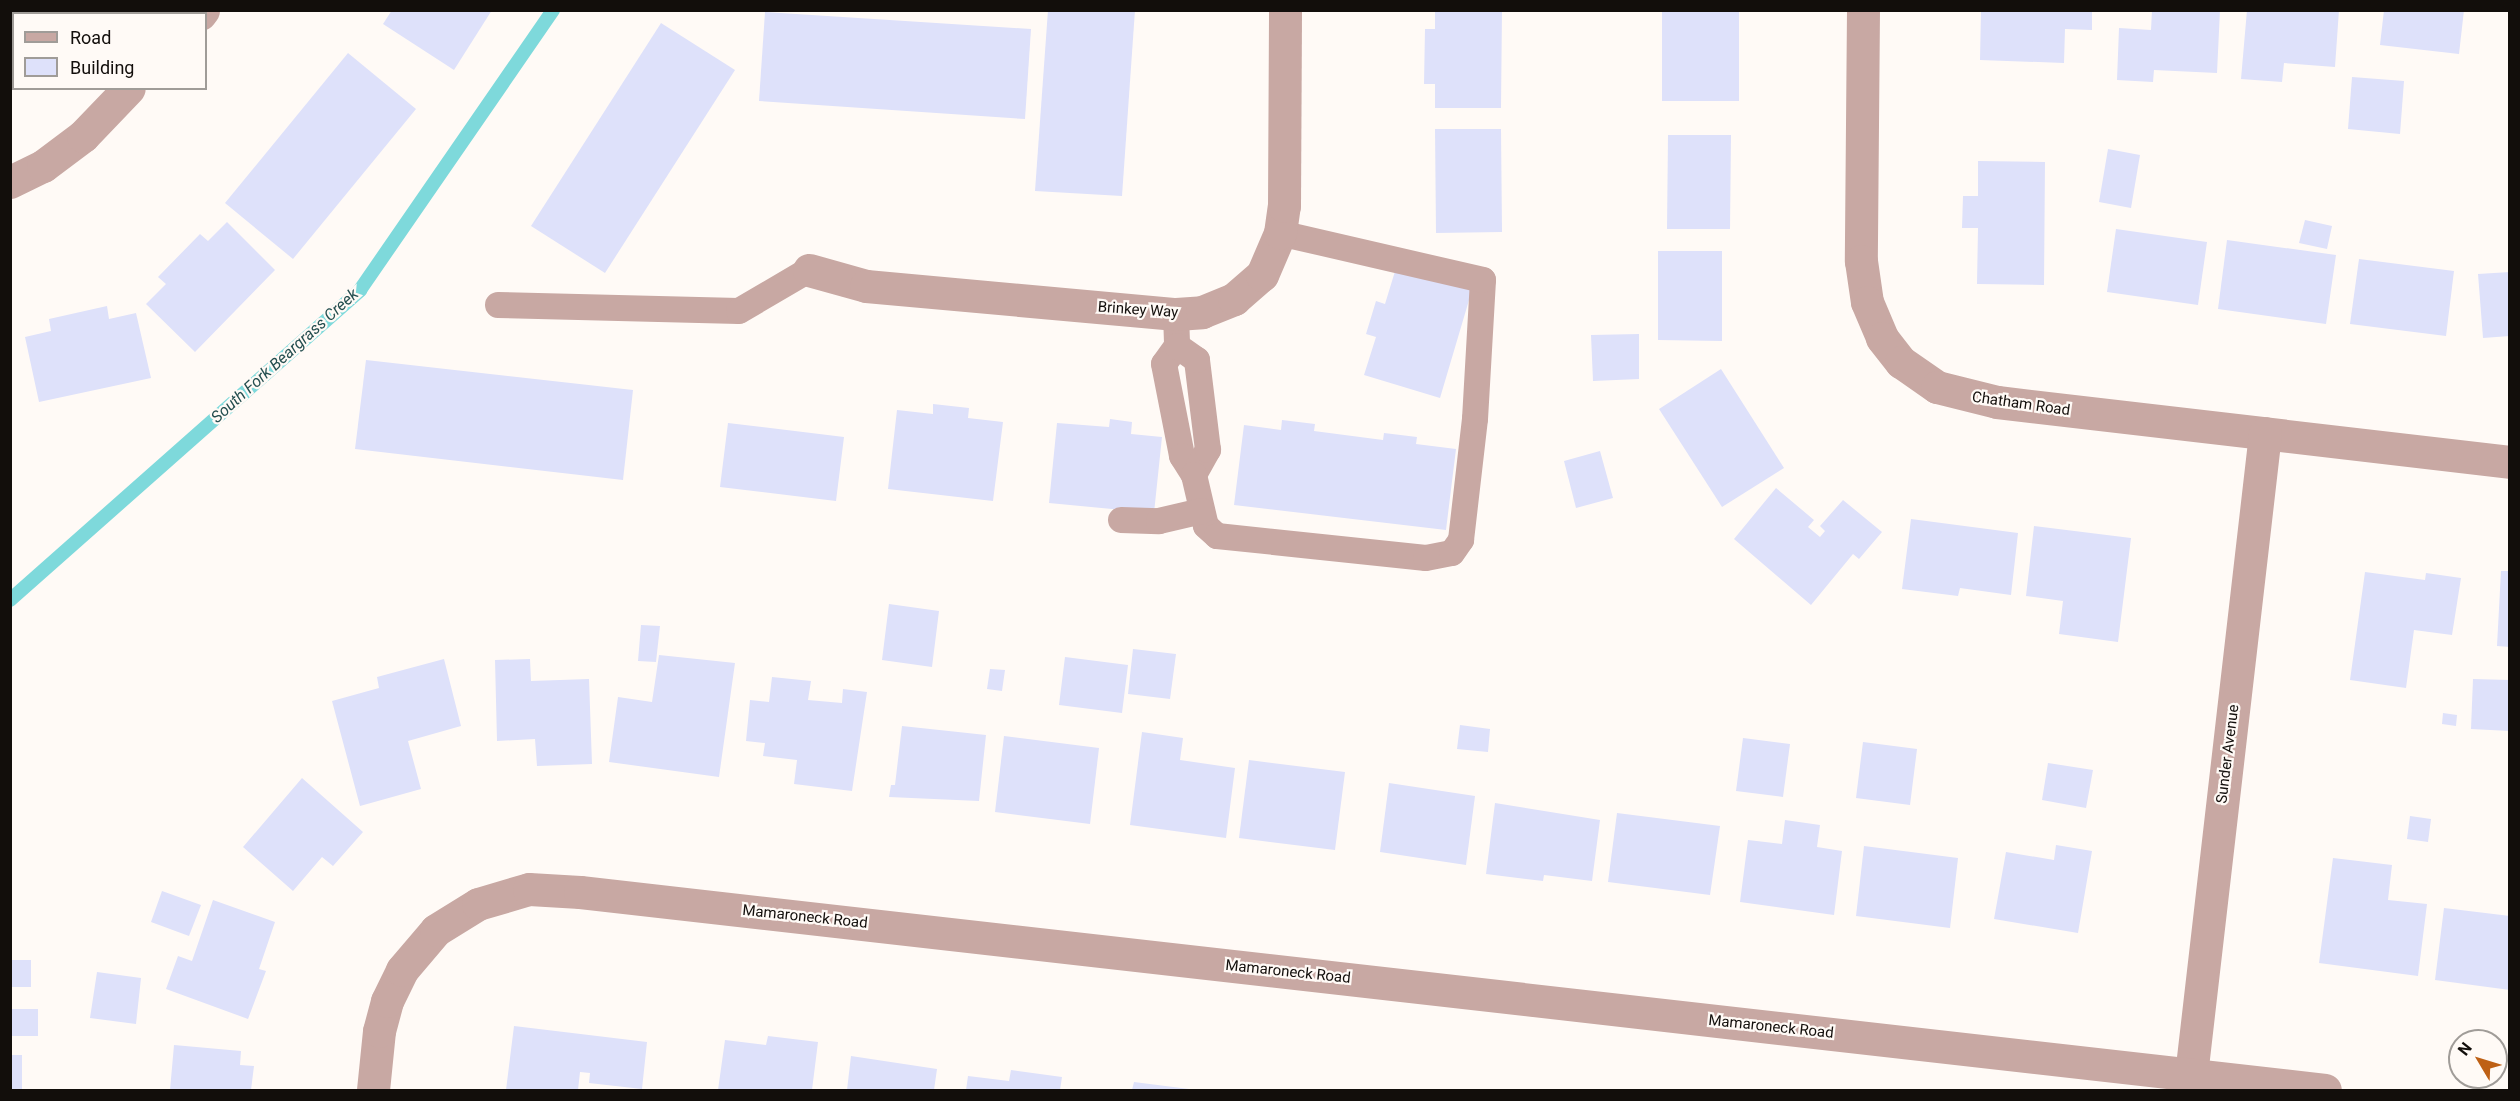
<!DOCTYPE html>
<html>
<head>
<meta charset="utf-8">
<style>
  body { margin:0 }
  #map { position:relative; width:2520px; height:1101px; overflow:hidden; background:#fffaf6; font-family:Roboto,sans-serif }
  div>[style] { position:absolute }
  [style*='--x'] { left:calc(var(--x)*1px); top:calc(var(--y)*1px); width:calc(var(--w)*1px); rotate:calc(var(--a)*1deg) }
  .stream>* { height:14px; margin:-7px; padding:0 7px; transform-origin:7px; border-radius:7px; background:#7ed9db }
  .building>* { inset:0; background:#dee1fa }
  .service>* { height:26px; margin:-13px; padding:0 13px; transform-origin:13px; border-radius:13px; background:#c8a8a3 }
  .minor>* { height:33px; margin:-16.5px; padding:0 16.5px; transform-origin:16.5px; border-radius:16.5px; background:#c8a8a3 }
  span { translate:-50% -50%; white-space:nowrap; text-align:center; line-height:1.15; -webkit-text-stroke:4.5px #fffaf6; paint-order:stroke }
  .street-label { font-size:15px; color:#120e0b }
  .water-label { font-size:16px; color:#244e4f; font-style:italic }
  .frame { position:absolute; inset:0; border:12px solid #120e0b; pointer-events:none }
  .legend { position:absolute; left:12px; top:12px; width:195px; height:78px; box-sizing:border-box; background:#fffaf6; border:2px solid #a09c98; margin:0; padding:8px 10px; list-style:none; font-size:18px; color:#120e0b }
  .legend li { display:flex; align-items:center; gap:12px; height:30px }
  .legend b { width:30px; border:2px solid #a09c98 }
  .north { position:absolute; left:2448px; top:1029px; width:60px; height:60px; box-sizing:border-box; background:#fffaf6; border:2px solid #a09c98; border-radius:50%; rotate:308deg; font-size:16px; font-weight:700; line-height:24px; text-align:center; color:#120e0b }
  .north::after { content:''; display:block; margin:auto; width:21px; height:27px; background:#be6015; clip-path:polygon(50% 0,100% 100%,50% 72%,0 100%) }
</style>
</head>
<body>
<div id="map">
  <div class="stream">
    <i style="--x:10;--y:600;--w:468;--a:-41.5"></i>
    <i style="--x:360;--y:290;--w:340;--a:-55.4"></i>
  </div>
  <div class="building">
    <i style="clip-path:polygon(392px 10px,492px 10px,454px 70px,383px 24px)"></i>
    <i style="clip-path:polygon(1048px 10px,1135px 10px,1122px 196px,1035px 191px)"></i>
    <i style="clip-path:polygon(1435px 10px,1502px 10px,1501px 108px,1435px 108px,1435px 84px,1424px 84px,1425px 29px,1435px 29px)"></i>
    <i style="clip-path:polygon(1662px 10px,1739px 10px,1739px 101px,1662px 101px)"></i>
    <i style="clip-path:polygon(1981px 10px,2092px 10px,2092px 30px,2065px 29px,2064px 63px,1980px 60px)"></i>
    <i style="clip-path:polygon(2152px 10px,2220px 10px,2217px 73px,2154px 70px,2153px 82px,2117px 80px,2119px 28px,2151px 30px)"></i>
    <i style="clip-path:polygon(2247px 10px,2339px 10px,2335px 67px,2284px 63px,2282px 82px,2241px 79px)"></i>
    <i style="clip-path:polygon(2384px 10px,2464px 10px,2459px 54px,2380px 45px)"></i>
    <i style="clip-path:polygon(765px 12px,1031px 29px,1025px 119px,759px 101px)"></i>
    <i style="clip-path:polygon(661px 23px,735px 70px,605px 273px,531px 226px)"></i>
    <i style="clip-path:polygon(348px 53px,416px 109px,293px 259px,225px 203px)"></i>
    <i style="clip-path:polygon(2352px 77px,2404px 81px,2400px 134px,2348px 129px)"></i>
    <i style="clip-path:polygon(1435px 129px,1501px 129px,1502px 232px,1436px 233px)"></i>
    <i style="clip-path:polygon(1668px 135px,1731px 135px,1730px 229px,1667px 229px)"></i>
    <i style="clip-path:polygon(2108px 149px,2140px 155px,2131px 208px,2099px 202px)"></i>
    <i style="clip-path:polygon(1978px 161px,2045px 162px,2044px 285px,1977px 284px,1978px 228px,1962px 228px,1963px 196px,1978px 196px)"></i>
    <i style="clip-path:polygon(2305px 220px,2332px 226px,2327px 249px,2299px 243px)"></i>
    <i style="clip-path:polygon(227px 222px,275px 270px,195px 352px,146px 304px,166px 284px,158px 277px,200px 234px,208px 241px)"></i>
    <i style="clip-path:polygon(2116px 229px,2207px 242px,2198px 305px,2107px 292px)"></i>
    <i style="clip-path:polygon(2227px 240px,2336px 255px,2326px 324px,2218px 309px)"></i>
    <i style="clip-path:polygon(1658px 251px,1722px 251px,1722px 341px,1658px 340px)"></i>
    <i style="clip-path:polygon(2359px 259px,2454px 271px,2446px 336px,2350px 324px)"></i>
    <i style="clip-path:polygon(1396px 268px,1472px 290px,1440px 398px,1364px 375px,1376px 337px,1366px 334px,1376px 301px,1385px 304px)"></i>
    <i style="clip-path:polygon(2510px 272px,2510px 336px,2483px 338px,2478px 274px)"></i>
    <i style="clip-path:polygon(107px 306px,109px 319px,136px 313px,151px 378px,39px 402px,25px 337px,51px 331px,49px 319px)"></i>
    <i style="clip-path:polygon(1639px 334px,1639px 379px,1593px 381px,1591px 335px)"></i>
    <i style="clip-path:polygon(366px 360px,633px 390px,623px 480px,355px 449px)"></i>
    <i style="clip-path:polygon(1721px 369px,1784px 468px,1722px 507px,1659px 409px)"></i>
    <i style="clip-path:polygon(933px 404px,969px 408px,968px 418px,1003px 422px,993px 501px,888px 489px,897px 410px,933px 414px)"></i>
    <i style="clip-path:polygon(1110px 419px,1132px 422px,1131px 434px,1162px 437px,1154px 513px,1049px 503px,1057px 423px,1109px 427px)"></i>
    <i style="clip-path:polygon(1282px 420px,1315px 424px,1314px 431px,1383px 440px,1384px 433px,1417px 437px,1416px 444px,1456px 449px,1446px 530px,1234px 505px,1244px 425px,1281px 430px)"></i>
    <i style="clip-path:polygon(728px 423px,844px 437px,836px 501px,720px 487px)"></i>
    <i style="clip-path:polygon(1600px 451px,1613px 498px,1576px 508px,1564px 461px)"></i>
    <i style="clip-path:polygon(1776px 488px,1814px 520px,1808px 527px,1820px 537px,1825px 531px,1820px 526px,1843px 500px,1882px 532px,1859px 559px,1853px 554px,1811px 605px,1734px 539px)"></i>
    <i style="clip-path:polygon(1911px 519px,2018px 533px,2011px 595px,1960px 588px,1958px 596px,1902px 589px)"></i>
    <i style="clip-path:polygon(2034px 526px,2131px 538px,2118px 642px,2059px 634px,2063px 601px,2026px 596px)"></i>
    <i style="clip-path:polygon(2501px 571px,2510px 571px,2510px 647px,2497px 646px)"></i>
    <i style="clip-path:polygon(2365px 572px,2425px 580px,2426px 573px,2461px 578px,2452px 635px,2414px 630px,2406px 688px,2350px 680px)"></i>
    <i style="clip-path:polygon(889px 604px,939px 611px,932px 667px,882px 660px)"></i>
    <i style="clip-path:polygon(641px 625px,660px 626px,656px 662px,638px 661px)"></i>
    <i style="clip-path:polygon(1133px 649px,1176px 654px,1170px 699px,1128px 694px)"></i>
    <i style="clip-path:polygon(659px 655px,735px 663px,719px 777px,609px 762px,618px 697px,652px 702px)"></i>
    <i style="clip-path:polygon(1065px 657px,1128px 665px,1122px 713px,1059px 705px)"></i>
    <i style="clip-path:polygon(444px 659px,461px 726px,408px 741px,421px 789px,360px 806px,332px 701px,379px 688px,377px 677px)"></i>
    <i style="clip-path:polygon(530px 659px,531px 681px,589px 679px,592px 764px,537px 766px,535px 739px,497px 741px,495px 660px)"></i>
    <i style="clip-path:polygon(990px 669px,1005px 670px,1002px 691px,987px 689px)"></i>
    <i style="clip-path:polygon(772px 677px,811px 681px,808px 700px,842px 703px,843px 689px,867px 692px,852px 791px,794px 784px,797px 760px,763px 756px,765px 743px,746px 741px,750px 700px,769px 702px)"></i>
    <i style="clip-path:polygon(2473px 679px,2510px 680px,2510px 731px,2471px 729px)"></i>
    <i style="clip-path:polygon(2443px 713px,2457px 715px,2456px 726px,2442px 724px)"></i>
    <i style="clip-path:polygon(1460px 725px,1490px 729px,1488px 752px,1457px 749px)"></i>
    <i style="clip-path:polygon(902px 726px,986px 735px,979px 801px,889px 797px,891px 785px,895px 785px)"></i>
    <i style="clip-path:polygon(1142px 732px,1183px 738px,1180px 760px,1235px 768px,1226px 838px,1130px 825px)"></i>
    <i style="clip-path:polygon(1004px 736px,1099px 748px,1090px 824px,995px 812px)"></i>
    <i style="clip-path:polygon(1743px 738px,1790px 744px,1783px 797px,1736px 791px)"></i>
    <i style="clip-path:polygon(1863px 742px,1917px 749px,1910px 805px,1856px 798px)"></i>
    <i style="clip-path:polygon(1249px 760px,1345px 772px,1335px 850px,1239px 838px)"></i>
    <i style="clip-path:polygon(2048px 763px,2093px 770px,2086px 808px,2042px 800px)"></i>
    <i style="clip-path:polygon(302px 778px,363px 832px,333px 866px,322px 857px,293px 891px,243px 847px)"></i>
    <i style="clip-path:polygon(1389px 783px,1475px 796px,1466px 865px,1380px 852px)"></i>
    <i style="clip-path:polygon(1495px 803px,1600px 820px,1592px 881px,1544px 875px,1543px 881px,1486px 874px)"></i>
    <i style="clip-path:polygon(1617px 813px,1720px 826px,1710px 895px,1608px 882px)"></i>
    <i style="clip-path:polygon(2410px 816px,2431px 819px,2428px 842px,2407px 839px)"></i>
    <i style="clip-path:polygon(1785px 820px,1820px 825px,1817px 847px,1842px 851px,1834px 915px,1740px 902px,1748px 840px,1782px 844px)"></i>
    <i style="clip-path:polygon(2056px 845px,2092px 851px,2078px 933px,1994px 919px,2006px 852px,2054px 860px)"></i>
    <i style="clip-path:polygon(1864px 846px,1958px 858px,1950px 928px,1856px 916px)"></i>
    <i style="clip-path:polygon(2333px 858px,2392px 865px,2388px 900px,2427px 904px,2418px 976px,2319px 963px)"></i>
    <i style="clip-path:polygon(162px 891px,201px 905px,189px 936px,151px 922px)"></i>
    <i style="clip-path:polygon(213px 900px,275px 922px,259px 969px,266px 971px,248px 1019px,166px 989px,178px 956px,192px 961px)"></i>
    <i style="clip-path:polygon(2444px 908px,2510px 916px,2510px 990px,2435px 980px)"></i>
    <i style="clip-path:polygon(10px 960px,31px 960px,31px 987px,10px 987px)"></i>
    <i style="clip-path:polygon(97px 972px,141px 978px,136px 1024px,90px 1018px)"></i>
    <i style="clip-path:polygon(10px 1009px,38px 1009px,38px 1036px,10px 1036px)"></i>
    <i style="clip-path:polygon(514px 1026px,647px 1042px,642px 1089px,589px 1083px,590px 1073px,580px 1072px,578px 1090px,506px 1090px)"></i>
    <i style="clip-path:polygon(768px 1036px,818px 1042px,812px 1090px,718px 1090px,725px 1040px,766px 1045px)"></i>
    <i style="clip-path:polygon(174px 1045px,241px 1051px,240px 1065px,254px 1066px,251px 1090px,170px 1090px)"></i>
    <i style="clip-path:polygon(10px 1055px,22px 1055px,22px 1090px,10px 1090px)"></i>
    <i style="clip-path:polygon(851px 1056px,937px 1069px,934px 1090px,847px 1090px)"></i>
    <i style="clip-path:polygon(1011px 1070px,1062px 1077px,1060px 1090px,966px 1090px,968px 1076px,1009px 1081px)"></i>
    <i style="clip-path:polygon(1134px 1082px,1189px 1089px,1189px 1090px,1132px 1090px)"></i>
  </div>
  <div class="service">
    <i style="--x:498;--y:305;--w:241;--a:1.4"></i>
    <i style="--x:739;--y:311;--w:81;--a:-30.4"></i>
    <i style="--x:1176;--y:314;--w:32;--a:88"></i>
    <i style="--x:1177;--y:346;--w:22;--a:126"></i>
    <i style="--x:1164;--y:364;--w:94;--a:78.9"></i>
    <i style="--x:1182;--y:456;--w:22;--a:58"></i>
    <i style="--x:1194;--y:475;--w:29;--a:-61"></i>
    <i style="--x:1208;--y:450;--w:91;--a:-97"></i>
    <i style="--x:1197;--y:360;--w:24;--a:-145"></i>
    <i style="--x:1194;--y:475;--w:52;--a:76.8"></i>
    <i style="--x:1206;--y:526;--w:15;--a:42"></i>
    <i style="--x:1217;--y:536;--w:210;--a:6"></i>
    <i style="--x:1426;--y:558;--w:26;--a:-11"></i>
    <i style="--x:1452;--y:553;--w:16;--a:-55"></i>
    <i style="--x:1461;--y:540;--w:122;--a:-83.4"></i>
    <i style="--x:1475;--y:419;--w:139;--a:-86.7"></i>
    <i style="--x:1483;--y:280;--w:208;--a:-167"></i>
    <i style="--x:1121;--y:520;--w:38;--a:2"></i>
    <i style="--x:1159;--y:521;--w:44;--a:-13.1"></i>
  </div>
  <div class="minor">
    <i style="--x:1863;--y:10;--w:251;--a:90.5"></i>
    <i style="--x:1861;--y:261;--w:41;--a:81.7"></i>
    <i style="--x:1867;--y:302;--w:39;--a:67"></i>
    <i style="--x:1882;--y:338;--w:31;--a:52"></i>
    <i style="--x:1901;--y:362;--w:44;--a:34.8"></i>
    <i style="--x:1937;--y:387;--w:62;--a:14"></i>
    <i style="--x:1997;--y:402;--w:516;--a:6.67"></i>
    <i style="--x:200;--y:14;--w:5;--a:-53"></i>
    <i style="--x:10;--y:182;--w:37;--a:-26"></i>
    <i style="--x:43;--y:166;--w:50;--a:-36.9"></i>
    <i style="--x:83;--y:136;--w:66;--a:-46.2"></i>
    <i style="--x:809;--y:270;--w:59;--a:15.7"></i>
    <i style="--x:866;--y:286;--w:311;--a:5.2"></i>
    <i style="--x:1176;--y:314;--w:26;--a:-4"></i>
    <i style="--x:1202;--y:312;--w:35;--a:-22"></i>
    <i style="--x:1234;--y:299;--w:37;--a:-41"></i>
    <i style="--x:1262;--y:275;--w:46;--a:-66.8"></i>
    <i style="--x:1280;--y:233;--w:27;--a:-82"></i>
    <i style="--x:1284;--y:206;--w:196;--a:-89.7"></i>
    <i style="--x:2191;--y:1075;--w:646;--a:-83.42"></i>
    <i style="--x:373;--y:1090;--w:59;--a:-84.2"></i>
    <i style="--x:379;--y:1031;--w:31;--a:-75"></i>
    <i style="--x:387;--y:1001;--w:34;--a:-64"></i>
    <i style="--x:402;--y:970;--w:52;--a:-49.6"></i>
    <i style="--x:436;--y:930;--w:49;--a:-31.8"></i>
    <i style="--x:478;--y:904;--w:53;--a:-16.4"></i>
    <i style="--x:529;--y:889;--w:51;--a:3.4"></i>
    <i style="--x:580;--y:892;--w:1756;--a:6.47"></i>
  </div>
  <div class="street-label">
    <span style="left:1138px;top:310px;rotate:4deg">Brinkey Way</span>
    <span style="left:2021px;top:404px;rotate:8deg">Chatham Road</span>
    <span style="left:2228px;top:754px;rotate:-83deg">Sunder Avenue</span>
    <span style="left:805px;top:917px;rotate:6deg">Mamaroneck Road</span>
    <span style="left:1288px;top:972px;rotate:6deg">Mamaroneck Road</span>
    <span style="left:1771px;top:1027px;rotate:6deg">Mamaroneck Road</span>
  </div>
  <div class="water-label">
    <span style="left:285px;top:356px;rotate:-42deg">South Fork Beargrass Creek</span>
  </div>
  <div class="frame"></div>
  <ul class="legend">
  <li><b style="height:8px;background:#c8a8a3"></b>Road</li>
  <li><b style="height:16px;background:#dee1fa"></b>Building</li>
  </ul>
  <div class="north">N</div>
</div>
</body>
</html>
